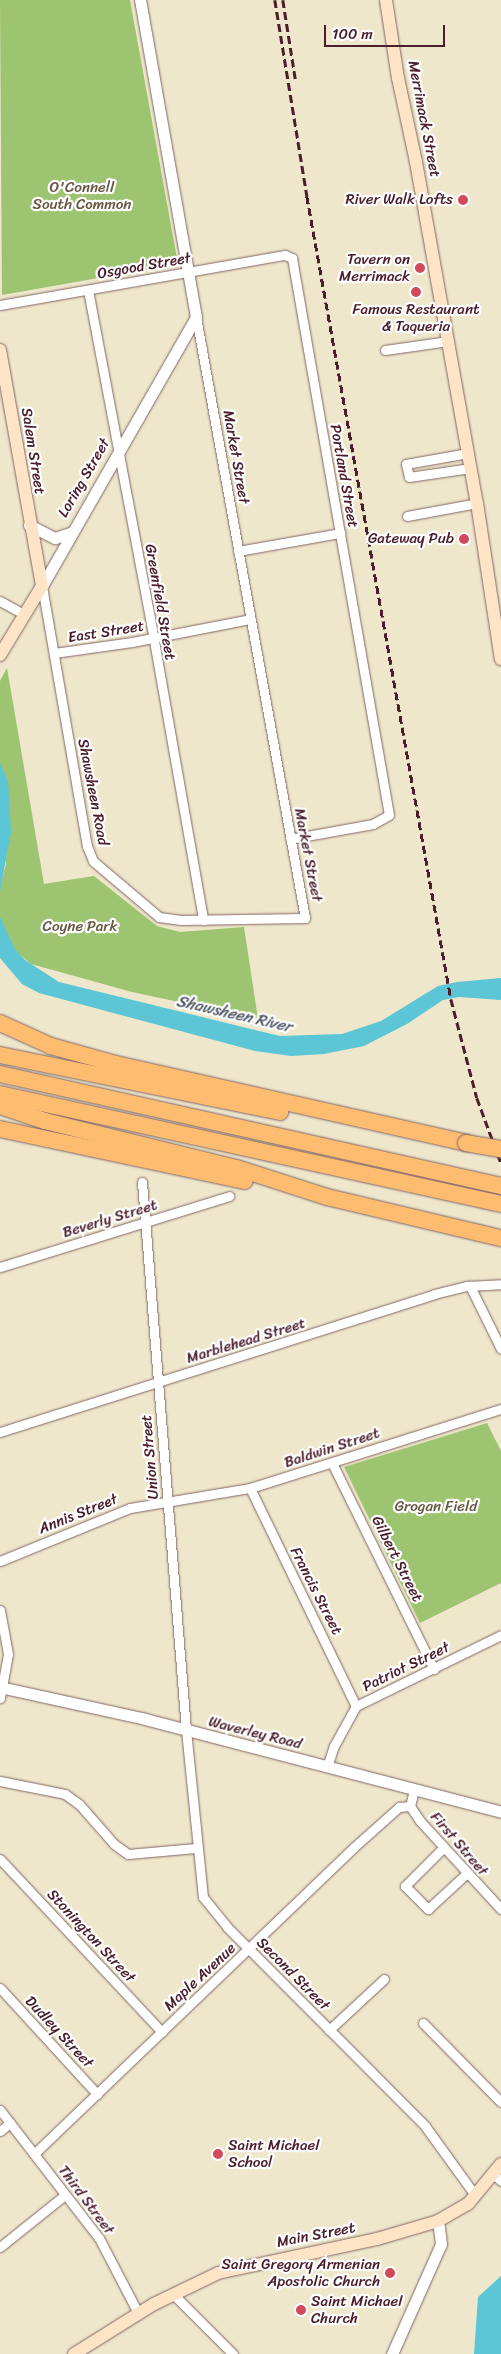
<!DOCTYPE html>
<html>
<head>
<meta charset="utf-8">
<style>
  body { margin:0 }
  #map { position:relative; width:501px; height:2354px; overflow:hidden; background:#eee7cc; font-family:Sriracha,sans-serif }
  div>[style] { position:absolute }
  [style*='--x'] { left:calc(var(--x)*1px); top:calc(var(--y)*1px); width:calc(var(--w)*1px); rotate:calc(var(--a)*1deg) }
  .green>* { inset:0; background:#9dc470 }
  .water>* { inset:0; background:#5cc6d6 }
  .roads { filter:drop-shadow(0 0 1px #836563) drop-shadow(0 0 1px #836563) }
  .minor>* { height:9px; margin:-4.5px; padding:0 4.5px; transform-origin:4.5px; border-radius:4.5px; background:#fff }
  .tertiary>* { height:11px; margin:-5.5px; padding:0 5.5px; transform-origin:5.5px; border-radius:5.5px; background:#fff }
  .secondary>* { height:12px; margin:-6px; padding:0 6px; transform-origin:6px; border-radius:6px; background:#fee4c6 }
  .motorway>* { height:16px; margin:-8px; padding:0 8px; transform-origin:8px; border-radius:8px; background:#fdbc70 }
  .rail>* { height:2.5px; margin-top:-1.25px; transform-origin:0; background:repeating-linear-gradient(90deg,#4a1f2b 0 8px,transparent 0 12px) }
  .bridges { filter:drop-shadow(0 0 1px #836563) drop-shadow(0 0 1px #836563) }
  .motorway-bridge>* { height:16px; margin:-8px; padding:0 8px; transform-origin:8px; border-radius:8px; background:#fdbc70 }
  .dots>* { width:14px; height:14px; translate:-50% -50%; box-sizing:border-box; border:2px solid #fff; border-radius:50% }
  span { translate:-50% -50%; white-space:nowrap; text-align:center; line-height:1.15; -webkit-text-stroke:4.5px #fff; paint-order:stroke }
  .street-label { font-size:15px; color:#4a1f2b }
  .park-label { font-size:15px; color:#675943 }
  .poi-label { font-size:15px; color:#4a1f2b }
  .right { translate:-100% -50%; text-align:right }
  .left { translate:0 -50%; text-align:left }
  .water-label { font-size:16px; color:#505967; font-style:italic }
  .scale { position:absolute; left:324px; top:25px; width:121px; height:22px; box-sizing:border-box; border:2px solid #4a1f2b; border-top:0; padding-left:6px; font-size:15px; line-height:18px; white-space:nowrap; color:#4a1f2b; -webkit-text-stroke:4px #fff; paint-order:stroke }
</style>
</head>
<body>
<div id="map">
  <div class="green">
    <i style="clip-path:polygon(0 0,130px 0,178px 264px,2px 295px)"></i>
    <i style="clip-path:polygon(7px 668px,44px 884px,94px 876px,157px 926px,180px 932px,244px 927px,258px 1019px,132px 992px,31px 964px,0 938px,0 886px,6px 864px,0 793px,0 681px)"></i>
    <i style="clip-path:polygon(487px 1423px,501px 1451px,501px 1583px,420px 1623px,344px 1467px)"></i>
  </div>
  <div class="water">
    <i style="clip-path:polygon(0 763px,8px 781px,11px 832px,0 891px)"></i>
    <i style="clip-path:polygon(0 917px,15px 949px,25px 960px,59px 982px,280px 1036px,342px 1034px,381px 1021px,438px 986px,457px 982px,501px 978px,501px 1000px,459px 997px,443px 1000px,407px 1024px,364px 1046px,324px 1054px,291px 1056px,255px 1051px,39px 993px,22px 984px,0 958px)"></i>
    <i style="clip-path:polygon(501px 2276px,501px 2354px,474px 2354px,478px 2297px)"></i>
  </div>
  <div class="roads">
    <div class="minor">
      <i style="--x:88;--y:290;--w:334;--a:79.3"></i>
      <i style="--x:150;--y:618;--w:307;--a:80"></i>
      <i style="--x:0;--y:305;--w:289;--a:-10"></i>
      <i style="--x:285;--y:255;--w:8;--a:23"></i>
      <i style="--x:292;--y:258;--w:565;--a:80.12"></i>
      <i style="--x:389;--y:815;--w:18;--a:151"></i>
      <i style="--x:373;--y:824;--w:84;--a:169.8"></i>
      <i style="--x:385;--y:350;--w:64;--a:-8.1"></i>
      <i style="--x:468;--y:453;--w:63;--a:169.9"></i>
      <i style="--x:406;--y:464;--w:13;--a:77"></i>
      <i style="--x:409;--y:477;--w:62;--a:-8.4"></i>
      <i style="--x:407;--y:516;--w:71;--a:-10.5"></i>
      <i style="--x:238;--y:551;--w:104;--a:-10"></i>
      <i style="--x:42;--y:586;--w:264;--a:80.2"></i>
      <i style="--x:87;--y:846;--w:16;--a:68"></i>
      <i style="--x:93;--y:861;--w:87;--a:40.3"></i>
      <i style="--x:159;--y:917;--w:22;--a:8"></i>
      <i style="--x:181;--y:920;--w:124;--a:-0.9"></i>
      <i style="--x:305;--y:918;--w:611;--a:-100.28"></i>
      <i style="--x:0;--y:601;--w:26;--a:29"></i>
      <i style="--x:54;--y:653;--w:79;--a:-8"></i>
      <i style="--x:132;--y:642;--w:120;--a:-11"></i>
      <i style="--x:142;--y:1182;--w:550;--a:85.41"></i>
      <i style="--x:186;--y:1730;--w:168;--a:84.2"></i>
      <i style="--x:203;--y:1897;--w:38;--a:51"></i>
      <i style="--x:227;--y:1927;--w:281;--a:45.1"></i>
      <i style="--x:425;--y:2126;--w:85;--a:54.1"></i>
      <i style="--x:0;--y:1267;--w:240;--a:-17.2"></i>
      <i style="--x:470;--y:1286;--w:70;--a:63.8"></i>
      <i style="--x:0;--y:1432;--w:455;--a:-17.6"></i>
      <i style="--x:434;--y:1294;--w:34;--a:-14"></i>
      <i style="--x:467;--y:1286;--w:34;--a:-3"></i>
      <i style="--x:332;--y:1463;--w:230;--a:63.7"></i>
      <i style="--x:250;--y:1488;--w:242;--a:64.1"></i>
      <i style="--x:0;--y:1561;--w:140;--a:-22.2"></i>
      <i style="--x:130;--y:1508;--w:122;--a:-9.5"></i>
      <i style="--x:250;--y:1488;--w:263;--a:-17.5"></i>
      <i style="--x:0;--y:1610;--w:45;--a:79.7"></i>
      <i style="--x:8;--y:1654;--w:45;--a:100.3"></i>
      <i style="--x:327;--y:1767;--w:22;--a:-72"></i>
      <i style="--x:334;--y:1746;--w:46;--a:-61.2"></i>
      <i style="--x:356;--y:1706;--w:161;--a:-26.1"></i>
      <i style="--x:0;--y:1781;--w:66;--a:11.3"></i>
      <i style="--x:65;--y:1794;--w:17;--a:36"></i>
      <i style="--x:79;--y:1804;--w:53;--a:48.8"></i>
      <i style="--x:114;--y:1844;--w:17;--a:36"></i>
      <i style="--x:128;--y:1854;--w:68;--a:-5"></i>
      <i style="--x:414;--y:1790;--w:16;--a:104"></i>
      <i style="--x:410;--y:1806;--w:18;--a:56"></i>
      <i style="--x:420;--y:1821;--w:120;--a:47.4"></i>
      <i style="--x:443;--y:1848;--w:54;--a:135"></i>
      <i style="--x:405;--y:1886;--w:33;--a:45"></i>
      <i style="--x:428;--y:1909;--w:52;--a:-42.6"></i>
      <i style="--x:0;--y:1859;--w:237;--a:46.9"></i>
      <i style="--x:0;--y:1988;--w:144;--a:47.5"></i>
      <i style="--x:423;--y:2023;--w:111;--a:45.4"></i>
      <i style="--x:329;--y:2030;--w:75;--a:-42.8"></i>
      <i style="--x:0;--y:2110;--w:162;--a:52.3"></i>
      <i style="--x:99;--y:2238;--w:85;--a:62.5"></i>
      <i style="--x:0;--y:2131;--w:13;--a:-39"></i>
      <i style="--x:34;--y:2154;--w:442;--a:-43.8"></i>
      <i style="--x:353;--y:1848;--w:62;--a:-41.7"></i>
      <i style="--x:399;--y:1807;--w:11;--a:-5"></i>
      <i style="--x:493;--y:2174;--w:11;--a:41"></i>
      <i style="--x:0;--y:2247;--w:83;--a:-38.7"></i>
      <i style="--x:173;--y:2294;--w:85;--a:45"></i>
    </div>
    <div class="tertiary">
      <i style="--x:29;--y:525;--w:29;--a:27"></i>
      <i style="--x:55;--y:538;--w:18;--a:-19"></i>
      <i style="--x:42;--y:586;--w:310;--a:-60.2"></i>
      <i style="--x:196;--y:317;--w:322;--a:-100"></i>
      <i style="--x:0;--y:1687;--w:148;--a:12.4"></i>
      <i style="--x:145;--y:1719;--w:368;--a:14.6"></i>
      <i style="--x:392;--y:2354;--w:120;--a:-66"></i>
      <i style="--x:441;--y:2244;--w:23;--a:-97"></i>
    </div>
    <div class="secondary">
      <i style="--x:386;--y:0;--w:79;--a:81.3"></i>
      <i style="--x:398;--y:78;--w:86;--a:77.9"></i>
      <i style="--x:416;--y:162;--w:346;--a:79.9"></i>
      <i style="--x:477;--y:503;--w:158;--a:81.3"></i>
      <i style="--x:0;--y:350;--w:240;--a:79.9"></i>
      <i style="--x:42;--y:586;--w:81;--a:121.3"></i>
      <i style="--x:74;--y:2354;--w:94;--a:-32"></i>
      <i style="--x:154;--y:2304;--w:71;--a:-25.8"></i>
      <i style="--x:218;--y:2273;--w:163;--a:-12.1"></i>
      <i style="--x:377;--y:2239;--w:64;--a:-16.4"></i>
      <i style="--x:438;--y:2221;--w:34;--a:-30"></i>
      <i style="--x:468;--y:2204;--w:52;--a:-50.5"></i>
    </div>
    <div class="motorway">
      <i style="--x:0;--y:1023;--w:56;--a:24.3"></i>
      <i style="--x:51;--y:1046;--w:67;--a:15.5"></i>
      <i style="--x:116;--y:1064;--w:359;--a:12.7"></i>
      <i style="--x:0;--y:1055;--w:286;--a:11.5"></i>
      <i style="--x:0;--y:1074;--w:513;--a:12.6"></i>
      <i style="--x:0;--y:1094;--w:513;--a:12.38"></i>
      <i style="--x:0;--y:1106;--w:47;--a:18.4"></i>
      <i style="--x:45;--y:1121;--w:198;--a:13.8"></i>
      <i style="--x:237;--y:1168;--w:95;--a:17.9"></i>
      <i style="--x:327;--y:1197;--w:179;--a:13.3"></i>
      <i style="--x:0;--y:1129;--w:250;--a:12"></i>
    </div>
  </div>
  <div class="rail">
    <i style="--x:275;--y:0;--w:199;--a:80.7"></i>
    <i style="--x:307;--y:196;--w:816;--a:79.83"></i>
    <i style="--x:451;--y:999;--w:102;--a:75.3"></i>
    <i style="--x:477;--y:1098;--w:69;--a:69.7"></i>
    <i style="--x:283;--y:0;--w:83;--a:81"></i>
  </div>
  <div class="bridges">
    <div class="motorway-bridge">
      <i style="--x:466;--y:1143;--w:36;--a:10"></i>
    </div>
  </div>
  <div class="dots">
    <i style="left:463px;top:200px;background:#d1495b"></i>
    <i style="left:420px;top:268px;background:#d1495b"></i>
    <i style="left:416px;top:292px;background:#d1495b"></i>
    <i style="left:464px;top:539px;background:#d1495b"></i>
    <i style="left:218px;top:2154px;background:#d1495b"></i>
    <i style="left:390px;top:2273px;background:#d1495b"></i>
    <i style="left:301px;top:2310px;background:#d1495b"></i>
  </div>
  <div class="street-label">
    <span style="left:424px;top:119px;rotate:79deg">Merrimack Street</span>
    <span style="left:144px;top:266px;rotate:-10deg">Osgood Street</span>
    <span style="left:33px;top:451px;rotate:81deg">Salem Street</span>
    <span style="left:236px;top:457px;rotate:80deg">Market Street</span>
    <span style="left:344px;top:476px;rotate:80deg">Portland Street</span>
    <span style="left:84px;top:478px;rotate:-60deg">Loring Street</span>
    <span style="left:160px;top:602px;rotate:80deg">Greenfield Street</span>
    <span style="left:106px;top:632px;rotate:-9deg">East Street</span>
    <span style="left:93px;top:792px;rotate:79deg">Shawsheen Road</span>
    <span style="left:308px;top:855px;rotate:79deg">Market Street</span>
    <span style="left:110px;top:1219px;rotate:-17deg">Beverly Street</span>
    <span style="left:246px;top:1341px;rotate:-17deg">Marblehead Street</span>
    <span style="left:332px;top:1448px;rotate:-18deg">Baldwin Street</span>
    <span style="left:150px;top:1457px;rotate:-95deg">Union Street</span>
    <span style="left:78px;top:1514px;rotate:-22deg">Annis Street</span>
    <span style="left:397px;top:1559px;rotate:63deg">Gilbert Street</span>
    <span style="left:316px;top:1591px;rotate:63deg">Francis Street</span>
    <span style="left:406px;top:1667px;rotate:-26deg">Patriot Street</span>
    <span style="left:255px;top:1733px;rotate:14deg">Waverley Road</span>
    <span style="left:459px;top:1844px;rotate:49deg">First Street</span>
    <span style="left:91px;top:1936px;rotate:47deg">Stonington Street</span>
    <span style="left:293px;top:1974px;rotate:45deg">Second Street</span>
    <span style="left:200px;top:1977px;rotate:-43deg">Maple Avenue</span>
    <span style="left:59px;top:2032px;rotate:47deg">Dudley Street</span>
    <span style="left:86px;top:2200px;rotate:53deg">Third Street</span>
    <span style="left:316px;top:2235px;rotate:-11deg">Main Street</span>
  </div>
  <div class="park-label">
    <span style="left:82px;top:196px">O'Connell<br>South Common</span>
    <span style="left:80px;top:927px">Coyne Park</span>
    <span style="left:436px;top:1507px">Grogan Field</span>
  </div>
  <div class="poi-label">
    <span class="right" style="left:453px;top:200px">River Walk Lofts</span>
    <span class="right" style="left:410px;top:268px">Tavern on<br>Merrimack</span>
    <span style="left:416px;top:318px">Famous Restaurant<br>&amp; Taqueria</span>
    <span class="right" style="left:454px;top:539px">Gateway Pub</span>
    <span class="left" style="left:228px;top:2154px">Saint Michael<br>School</span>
    <span class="right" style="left:380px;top:2273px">Saint Gregory Armenian<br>Apostolic Church</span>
    <span class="left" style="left:311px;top:2310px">Saint Michael<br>Church</span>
  </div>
  <div class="water-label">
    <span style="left:234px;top:1014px;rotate:13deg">Shawsheen River</span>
  </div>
  <div class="scale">100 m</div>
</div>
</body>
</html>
